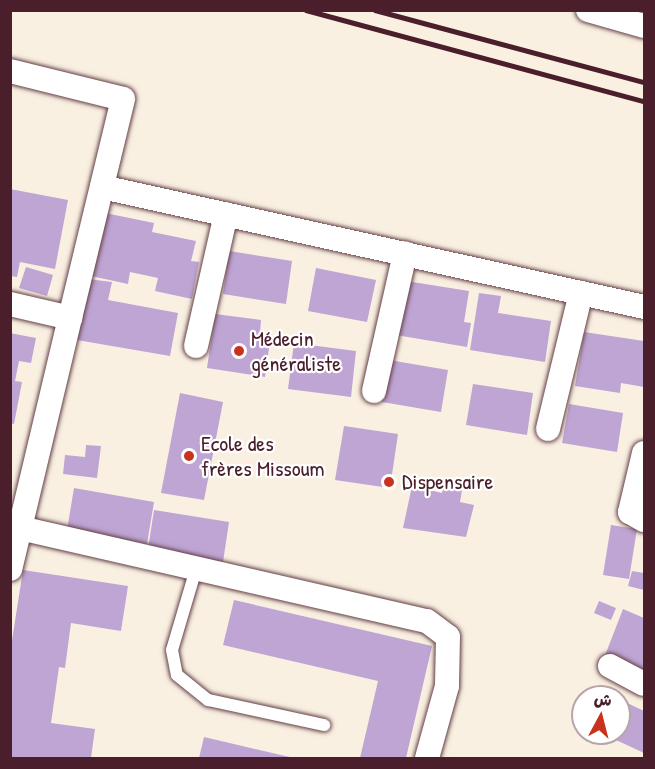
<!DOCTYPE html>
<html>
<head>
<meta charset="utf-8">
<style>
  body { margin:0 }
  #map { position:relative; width:655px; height:769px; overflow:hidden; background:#f9f0e1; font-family:"Patrick Hand","Playpen Sans Arabic",sans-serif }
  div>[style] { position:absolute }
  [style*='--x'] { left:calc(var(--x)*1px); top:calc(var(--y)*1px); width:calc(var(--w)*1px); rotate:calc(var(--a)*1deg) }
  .building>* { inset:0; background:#bea5d4 }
  .roads { filter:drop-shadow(0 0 2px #643e46) drop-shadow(0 0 2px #643e46) }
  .service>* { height:12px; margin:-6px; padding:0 6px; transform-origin:6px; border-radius:6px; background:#fff }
  .minor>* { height:24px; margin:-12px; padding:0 12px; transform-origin:12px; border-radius:12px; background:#fff }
  .rail>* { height:4.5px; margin:-2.25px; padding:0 2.25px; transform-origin:2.25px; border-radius:2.25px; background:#4a1f2b }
  .dots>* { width:16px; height:16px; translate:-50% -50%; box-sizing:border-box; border:3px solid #fff; border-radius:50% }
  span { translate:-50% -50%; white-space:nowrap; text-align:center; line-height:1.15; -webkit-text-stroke:4.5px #fff; paint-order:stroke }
  .poi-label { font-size:22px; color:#4a1f2b }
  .left { translate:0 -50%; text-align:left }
  .frame { position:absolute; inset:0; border:12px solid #4a1f2b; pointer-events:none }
  .north { position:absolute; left:571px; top:685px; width:60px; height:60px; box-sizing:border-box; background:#fff; border:2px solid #b7a5aa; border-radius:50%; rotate:7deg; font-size:16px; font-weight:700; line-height:24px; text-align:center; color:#4a1f2b }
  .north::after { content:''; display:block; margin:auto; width:21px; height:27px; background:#c8321e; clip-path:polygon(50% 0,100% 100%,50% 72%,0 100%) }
</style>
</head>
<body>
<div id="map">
  <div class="building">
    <i style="clip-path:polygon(10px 189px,68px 200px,55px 269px,20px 262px,17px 277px,10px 276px)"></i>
    <i style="clip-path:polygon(105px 213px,154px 223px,152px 232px,196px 241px,191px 261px,199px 262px,192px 299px,155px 291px,158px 278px,130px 272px,128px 284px,91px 276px)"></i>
    <i style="clip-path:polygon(229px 251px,292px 261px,286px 304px,223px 294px)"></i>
    <i style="clip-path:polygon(26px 267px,53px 275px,47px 296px,19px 288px)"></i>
    <i style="clip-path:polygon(316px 268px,376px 280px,367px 322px,308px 311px)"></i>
    <i style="clip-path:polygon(88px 279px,112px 282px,108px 300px,178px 313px,170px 356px,77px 340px)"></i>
    <i style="clip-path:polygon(406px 281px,469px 291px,464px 322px,471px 323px,467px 347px,396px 335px)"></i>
    <i style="clip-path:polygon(479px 293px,501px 296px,498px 313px,551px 321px,545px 362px,470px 350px)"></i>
    <i style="clip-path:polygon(215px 314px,261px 320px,260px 332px,271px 334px,265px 377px,207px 368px)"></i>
    <i style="clip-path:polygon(584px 332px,644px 341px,644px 387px,621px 383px,620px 393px,575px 386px)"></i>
    <i style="clip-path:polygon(10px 333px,36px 338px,31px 363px,19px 361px,15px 381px,22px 382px,14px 424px,10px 423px)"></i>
    <i style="clip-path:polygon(294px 343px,356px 351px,351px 397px,288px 389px)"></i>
    <i style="clip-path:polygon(389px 360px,448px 370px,441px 412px,382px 402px)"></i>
    <i style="clip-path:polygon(473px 384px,533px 393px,527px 435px,466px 425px)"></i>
    <i style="clip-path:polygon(180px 393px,223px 402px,204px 500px,161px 493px)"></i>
    <i style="clip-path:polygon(569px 404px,623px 413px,617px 452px,562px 443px)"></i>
    <i style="clip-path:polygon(344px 426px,398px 434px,390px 488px,335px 480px)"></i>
    <i style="clip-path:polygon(86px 445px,101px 446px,97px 478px,63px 474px,65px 455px,85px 457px)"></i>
    <i style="clip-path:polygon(412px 486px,442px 493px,444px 486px,462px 490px,460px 502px,474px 505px,466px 537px,403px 528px)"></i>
    <i style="clip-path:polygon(74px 488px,154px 502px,147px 544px,67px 530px)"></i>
    <i style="clip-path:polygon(154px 510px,229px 522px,223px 562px,148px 549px)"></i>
    <i style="clip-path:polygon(611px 525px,637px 529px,629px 579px,603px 575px)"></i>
    <i style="clip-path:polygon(23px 570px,128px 586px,121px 631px,71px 623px,65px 668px,59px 667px,51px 723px,95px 729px,91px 758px,10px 758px,10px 653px)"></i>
    <i style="clip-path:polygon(632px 571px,644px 573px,644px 590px,628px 586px)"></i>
    <i style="clip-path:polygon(234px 600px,432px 646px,406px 758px,360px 758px,378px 681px,223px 645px)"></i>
    <i style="clip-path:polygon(599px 601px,616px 608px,611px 620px,594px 613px)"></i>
    <i style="clip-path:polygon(623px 609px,644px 618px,644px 674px,604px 658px)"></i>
    <i style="clip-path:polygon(623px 701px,644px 711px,644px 753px,601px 733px,619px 733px)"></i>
    <i style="clip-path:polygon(575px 706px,583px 706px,583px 719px,574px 719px)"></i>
    <i style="clip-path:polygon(204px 737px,294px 758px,199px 758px)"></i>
  </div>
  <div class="roads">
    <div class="service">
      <i style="--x:196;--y:569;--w:84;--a:106.5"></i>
      <i style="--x:172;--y:650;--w:25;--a:79"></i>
      <i style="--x:177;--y:675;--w:40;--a:39"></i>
      <i style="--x:208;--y:700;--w:119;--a:12.2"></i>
    </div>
    <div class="minor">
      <i style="--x:588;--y:10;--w:58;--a:15.9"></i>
      <i style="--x:10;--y:71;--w:116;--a:13.9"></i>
      <i style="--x:123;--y:99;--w:225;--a:103.6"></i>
      <i style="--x:102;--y:187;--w:555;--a:12.48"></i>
      <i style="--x:10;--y:304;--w:62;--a:13.1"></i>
      <i style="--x:70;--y:318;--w:258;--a:103.4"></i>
      <i style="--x:196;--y:346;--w:135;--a:-77.2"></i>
      <i style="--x:374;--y:391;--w:141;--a:-77.3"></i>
      <i style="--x:548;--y:429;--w:140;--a:-76.4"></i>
      <i style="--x:644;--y:453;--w:61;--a:103.3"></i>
      <i style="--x:630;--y:512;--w:16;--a:30"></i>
      <i style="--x:20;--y:528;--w:417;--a:12.9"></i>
      <i style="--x:427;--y:621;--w:26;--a:37"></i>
      <i style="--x:448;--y:637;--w:49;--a:91.2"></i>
      <i style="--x:447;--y:686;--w:75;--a:105.5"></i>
      <i style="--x:610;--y:666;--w:38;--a:28"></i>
    </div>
  </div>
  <div class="rail">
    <i style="--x:306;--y:10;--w:350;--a:15.1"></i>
    <i style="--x:375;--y:10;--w:278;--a:15"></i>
  </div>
  <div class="dots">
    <i style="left:239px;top:351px;background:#c8321e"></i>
    <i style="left:189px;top:456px;background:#c8321e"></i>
    <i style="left:389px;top:482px;background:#c8321e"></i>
  </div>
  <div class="poi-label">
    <span class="left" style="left:251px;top:351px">Médecin<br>généraliste</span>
    <span class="left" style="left:201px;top:456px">Ecole des<br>frères Missoum</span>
    <span class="left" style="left:402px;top:482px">Dispensaire</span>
  </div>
  <div class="frame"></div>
  <div class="north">ش</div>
</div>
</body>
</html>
